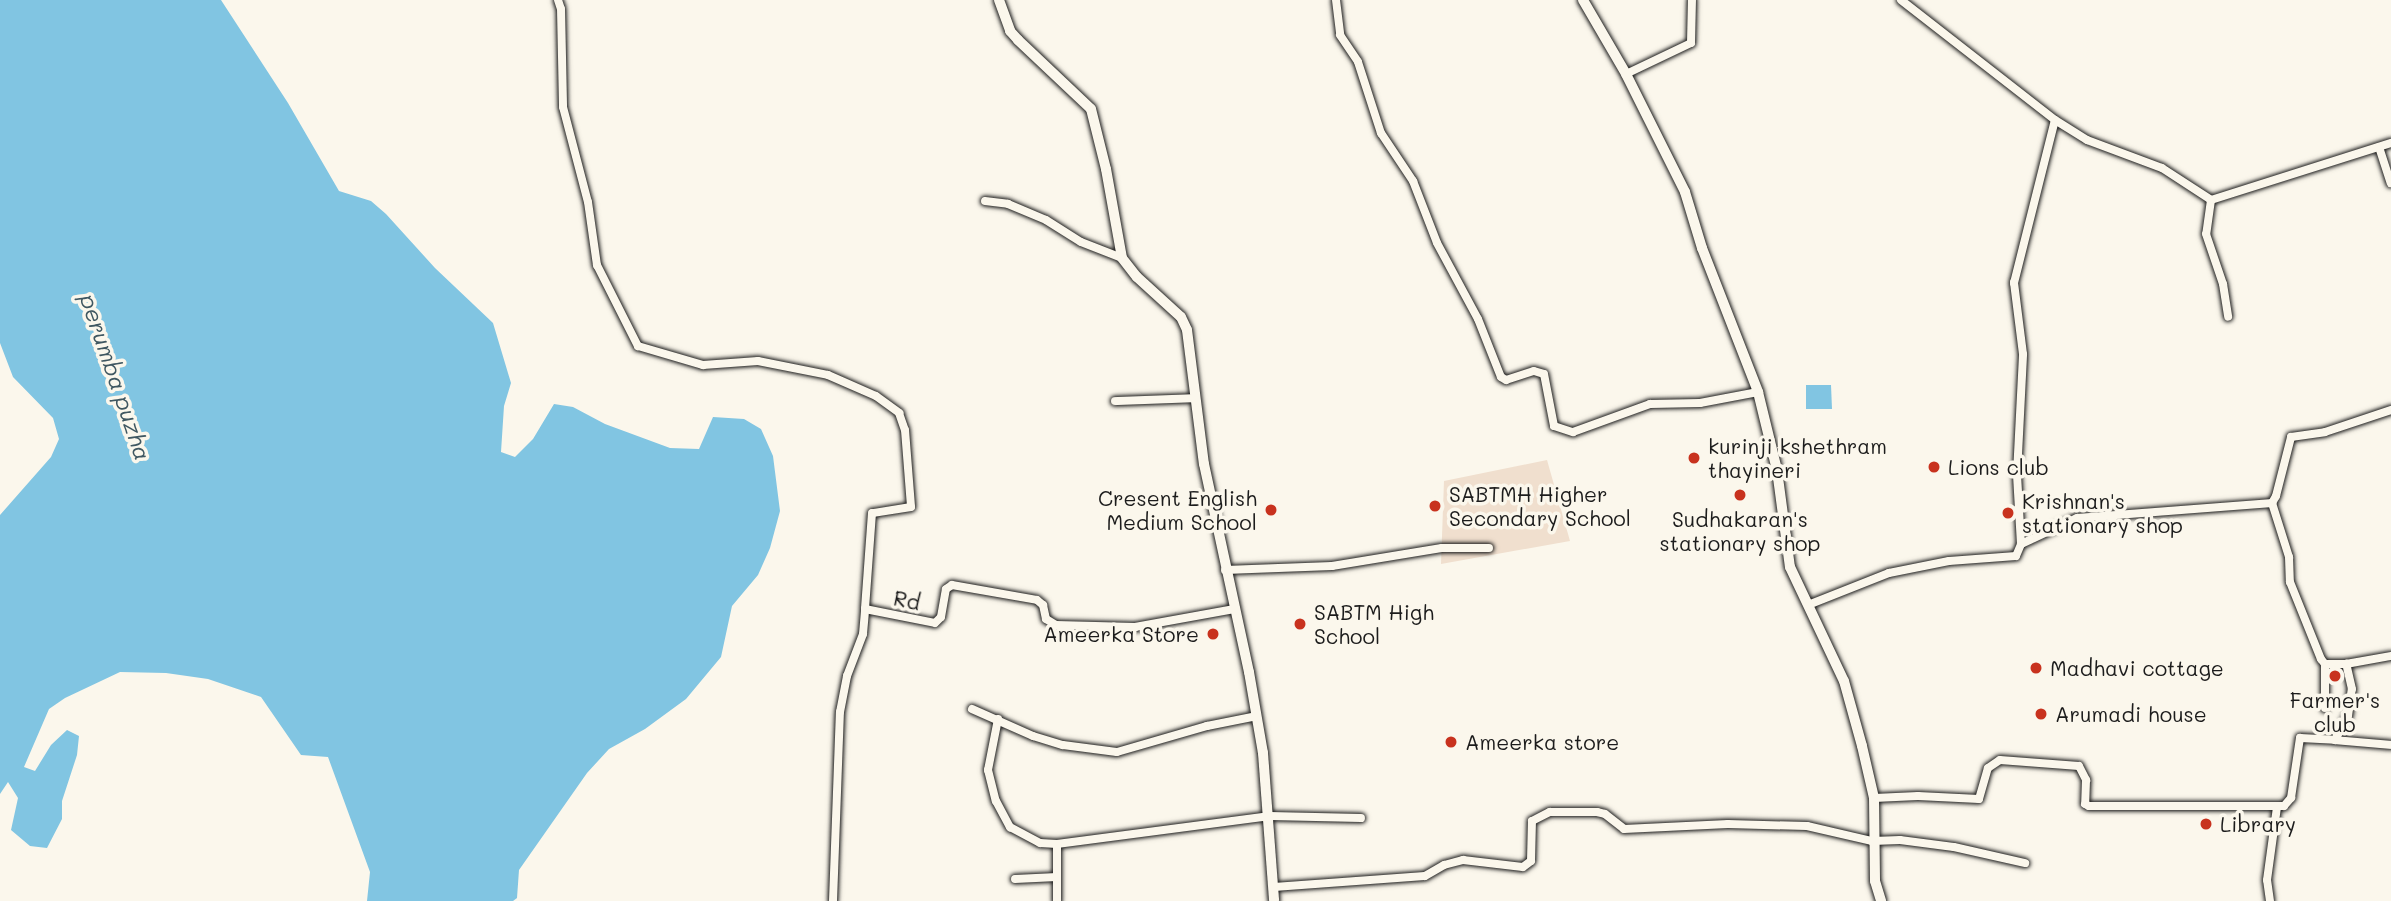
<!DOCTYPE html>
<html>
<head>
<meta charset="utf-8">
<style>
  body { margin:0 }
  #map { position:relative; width:2391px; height:901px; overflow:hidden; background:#fbf7ec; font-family:Mali,sans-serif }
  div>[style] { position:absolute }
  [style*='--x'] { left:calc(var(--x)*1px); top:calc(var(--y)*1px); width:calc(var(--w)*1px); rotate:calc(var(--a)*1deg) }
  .built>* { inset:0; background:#f0dfce }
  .water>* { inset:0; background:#81c5e2 }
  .roads { filter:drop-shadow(0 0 2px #1c1c1c) drop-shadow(0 0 2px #1c1c1c) }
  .street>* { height:8px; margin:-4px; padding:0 4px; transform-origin:4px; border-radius:4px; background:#fbf7ec }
  .secondary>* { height:10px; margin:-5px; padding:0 5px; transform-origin:5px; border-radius:5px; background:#fbf7ec }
  .dots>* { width:19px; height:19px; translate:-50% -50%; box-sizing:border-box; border:4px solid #fbf7ec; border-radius:50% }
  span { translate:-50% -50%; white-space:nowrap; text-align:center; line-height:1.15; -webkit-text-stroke:7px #fbf7ec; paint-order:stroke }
  .poi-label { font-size:21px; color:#1c1c1c }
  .left { translate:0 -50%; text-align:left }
  .right { translate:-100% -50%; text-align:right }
  .street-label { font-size:21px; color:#1c1c1c }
  .water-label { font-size:23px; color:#3f5761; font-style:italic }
</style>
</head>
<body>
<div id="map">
  <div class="built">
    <i style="clip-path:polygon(1547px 460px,1570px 541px,1441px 564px,1444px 481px)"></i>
  </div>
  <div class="water">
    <i style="clip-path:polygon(0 0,221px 0,288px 103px,339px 191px,371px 201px,386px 214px,435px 268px,493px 323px,511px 383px,504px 406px,501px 452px,515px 457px,533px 439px,554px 404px,573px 407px,605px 424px,670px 448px,699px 449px,713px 417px,744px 419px,761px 429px,773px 456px,780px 511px,770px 548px,758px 575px,732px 606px,721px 657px,686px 699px,645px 729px,609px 749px,587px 773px,519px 870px,517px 898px,513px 901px,367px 901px,370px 872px,328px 757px,301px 755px,261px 697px,208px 679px,166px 673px,120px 672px,65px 698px,49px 709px,24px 767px,35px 771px,51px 745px,67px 730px,79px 736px,77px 755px,62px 801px,62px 819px,47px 848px,30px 846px,11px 830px,18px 798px,8px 782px,0 794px,0 515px,51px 457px,59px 439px,53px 418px,13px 377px,0 343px)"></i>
    <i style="clip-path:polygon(1806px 385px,1831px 385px,1832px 409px,1806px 409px)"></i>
  </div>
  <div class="roads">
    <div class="street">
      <i style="--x:558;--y:0;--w:9;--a:72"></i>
      <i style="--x:561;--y:9;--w:98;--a:88.8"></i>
      <i style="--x:563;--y:107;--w:98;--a:75.3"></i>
      <i style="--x:588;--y:202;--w:64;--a:81.9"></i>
      <i style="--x:597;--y:265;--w:91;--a:63.2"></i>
      <i style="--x:638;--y:346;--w:68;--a:16.3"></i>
      <i style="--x:703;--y:365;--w:55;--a:-4.2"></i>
      <i style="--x:758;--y:361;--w:71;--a:11.3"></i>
      <i style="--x:828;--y:375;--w:52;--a:23.6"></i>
      <i style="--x:876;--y:396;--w:29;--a:36"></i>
      <i style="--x:899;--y:413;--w:18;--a:71"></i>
      <i style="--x:905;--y:430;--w:77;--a:85.5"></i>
      <i style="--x:911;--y:507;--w:39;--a:171"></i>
      <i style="--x:872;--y:513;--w:96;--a:94.2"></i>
      <i style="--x:1336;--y:0;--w:35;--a:83"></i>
      <i style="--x:1340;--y:35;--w:32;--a:56"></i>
      <i style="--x:1358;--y:62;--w:75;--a:72.1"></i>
      <i style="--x:1381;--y:133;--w:58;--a:56.3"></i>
      <i style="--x:1413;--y:181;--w:66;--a:68.8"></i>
      <i style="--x:1437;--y:243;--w:86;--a:61.7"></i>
      <i style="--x:1478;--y:319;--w:62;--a:68.4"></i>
      <i style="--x:1501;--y:377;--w:6;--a:31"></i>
      <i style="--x:1506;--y:380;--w:29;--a:-18"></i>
      <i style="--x:1534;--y:371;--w:10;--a:17"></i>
      <i style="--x:1544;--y:374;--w:53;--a:79.1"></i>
      <i style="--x:1554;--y:426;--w:20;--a:18"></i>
      <i style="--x:1573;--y:432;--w:82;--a:-20"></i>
      <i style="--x:1650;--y:404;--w:50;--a:-1.1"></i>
      <i style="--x:1700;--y:403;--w:59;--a:-10.7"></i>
      <i style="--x:1901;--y:0;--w:195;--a:37.9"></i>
      <i style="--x:2055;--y:120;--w:38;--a:32"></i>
      <i style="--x:2087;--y:140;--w:80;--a:20.5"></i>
      <i style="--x:2162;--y:168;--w:59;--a:33.1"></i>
      <i style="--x:2211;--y:200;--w:189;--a:-17.6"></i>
      <i style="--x:1626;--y:74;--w:72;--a:-25.5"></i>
      <i style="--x:1691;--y:43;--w:43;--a:-88.7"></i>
      <i style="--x:2379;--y:147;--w:38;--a:72"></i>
      <i style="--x:2211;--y:200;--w:34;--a:98"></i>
      <i style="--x:2206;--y:234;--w:53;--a:71.2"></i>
      <i style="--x:2223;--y:284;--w:33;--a:81"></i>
      <i style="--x:985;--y:201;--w:23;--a:7"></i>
      <i style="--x:1008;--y:204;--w:41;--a:22.8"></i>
      <i style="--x:1046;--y:220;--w:41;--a:32.2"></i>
      <i style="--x:1081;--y:242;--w:44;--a:21.3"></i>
      <i style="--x:1115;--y:401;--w:80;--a:-2.1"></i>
      <i style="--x:2272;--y:503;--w:57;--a:72.5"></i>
      <i style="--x:2289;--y:557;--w:25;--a:88"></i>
      <i style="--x:2290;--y:582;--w:83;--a:68.1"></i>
      <i style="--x:2321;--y:659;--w:6;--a:51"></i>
      <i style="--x:2325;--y:664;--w:21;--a:0"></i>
      <i style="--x:2021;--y:544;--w:70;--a:-93.3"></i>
      <i style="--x:2017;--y:474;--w:120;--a:-87.1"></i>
      <i style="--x:2023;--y:354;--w:72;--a:-97.2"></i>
      <i style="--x:2014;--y:283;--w:168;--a:-75.9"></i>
      <i style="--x:1225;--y:570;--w:107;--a:-2.1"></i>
      <i style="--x:1332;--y:566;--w:111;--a:-9.3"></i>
      <i style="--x:1442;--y:548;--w:47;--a:0"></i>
      <i style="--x:1808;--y:605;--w:87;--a:-21.6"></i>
      <i style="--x:1889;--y:573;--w:61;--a:-11.3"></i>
      <i style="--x:1949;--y:561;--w:67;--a:-4.3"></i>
      <i style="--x:2016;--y:556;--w:13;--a:-67"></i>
      <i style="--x:2021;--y:544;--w:62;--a:-24.9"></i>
      <i style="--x:2077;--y:518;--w:196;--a:-4.4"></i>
      <i style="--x:2272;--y:503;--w:8;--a:-60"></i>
      <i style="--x:2276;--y:496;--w:61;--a:-75.7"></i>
      <i style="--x:2291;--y:437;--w:34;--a:-8"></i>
      <i style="--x:2325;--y:432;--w:70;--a:-18.4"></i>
      <i style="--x:2325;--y:708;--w:44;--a:-90"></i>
      <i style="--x:972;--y:709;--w:67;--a:23.9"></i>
      <i style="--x:1033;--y:736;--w:31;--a:17"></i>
      <i style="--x:1063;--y:745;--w:54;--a:7.4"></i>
      <i style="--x:1117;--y:752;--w:94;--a:-16.1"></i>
      <i style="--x:1207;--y:726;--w:51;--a:-11.3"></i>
      <i style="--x:998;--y:719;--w:52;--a:101.1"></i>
      <i style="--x:988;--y:770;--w:32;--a:76"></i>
      <i style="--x:996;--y:801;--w:30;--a:62"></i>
      <i style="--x:1010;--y:827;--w:34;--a:28"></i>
      <i style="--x:1040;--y:843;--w:17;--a:3"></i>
      <i style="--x:2335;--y:740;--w:56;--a:5.1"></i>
      <i style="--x:1874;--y:798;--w:44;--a:-2.6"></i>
      <i style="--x:1918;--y:796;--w:61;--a:2.8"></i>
      <i style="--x:1979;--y:799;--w:32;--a:-74"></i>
      <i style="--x:1988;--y:768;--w:14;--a:-34"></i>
      <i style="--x:2000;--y:760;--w:79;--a:4.3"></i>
      <i style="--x:2079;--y:766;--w:16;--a:63"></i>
      <i style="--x:2086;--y:780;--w:24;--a:92"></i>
      <i style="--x:2085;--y:804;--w:4;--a:27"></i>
      <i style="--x:2089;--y:806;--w:195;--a:0"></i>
      <i style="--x:2284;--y:806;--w:11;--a:-49"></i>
      <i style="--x:2291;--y:798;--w:61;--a:-81.5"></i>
      <i style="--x:2300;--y:738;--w:35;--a:3"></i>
      <i style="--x:2335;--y:740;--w:27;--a:-62"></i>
      <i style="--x:2348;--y:716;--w:27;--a:-82"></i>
      <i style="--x:2352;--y:689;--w:26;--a:-103"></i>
      <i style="--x:2346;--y:664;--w:46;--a:-10.1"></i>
      <i style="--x:1015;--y:879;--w:42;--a:-2.7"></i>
      <i style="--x:1274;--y:887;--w:151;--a:-4.2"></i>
      <i style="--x:1425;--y:876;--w:22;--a:-30"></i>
      <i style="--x:1444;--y:865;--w:20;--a:-15"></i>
      <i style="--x:1463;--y:860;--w:60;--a:6.7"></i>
      <i style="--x:1523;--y:867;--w:10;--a:-37"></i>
      <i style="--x:1531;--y:861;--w:40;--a:-88.6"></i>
      <i style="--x:1532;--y:821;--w:20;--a:-27"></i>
      <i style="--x:1550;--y:812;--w:47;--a:0"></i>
      <i style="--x:1597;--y:812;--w:8;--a:14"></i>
      <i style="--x:1605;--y:814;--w:24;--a:38"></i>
      <i style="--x:1624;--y:829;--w:104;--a:-2.8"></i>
      <i style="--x:1728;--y:824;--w:79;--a:1.5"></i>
      <i style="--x:1807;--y:826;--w:67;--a:13"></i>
      <i style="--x:1872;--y:841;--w:28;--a:-2"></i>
      <i style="--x:1900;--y:840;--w:54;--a:7.4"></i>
      <i style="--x:1954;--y:847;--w:73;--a:12.7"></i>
      <i style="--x:833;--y:901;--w:189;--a:-87.9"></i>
      <i style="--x:840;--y:712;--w:37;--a:-79"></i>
      <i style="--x:847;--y:676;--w:45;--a:-69.1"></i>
      <i style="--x:863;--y:634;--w:25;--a:-85"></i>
      <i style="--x:865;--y:609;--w:71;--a:11.3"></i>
      <i style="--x:935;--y:623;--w:8;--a:-45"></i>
      <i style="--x:941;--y:617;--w:28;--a:-80"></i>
      <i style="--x:946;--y:589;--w:7;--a:-34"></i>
      <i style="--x:952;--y:585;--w:86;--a:10"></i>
      <i style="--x:1037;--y:600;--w:8;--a:40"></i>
      <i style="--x:1043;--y:605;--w:14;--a:78"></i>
      <i style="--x:1046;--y:619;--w:12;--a:31"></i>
      <i style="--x:1056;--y:625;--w:79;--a:1.5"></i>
      <i style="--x:1135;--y:627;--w:101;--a:-10.3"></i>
      <i style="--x:1057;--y:901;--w:57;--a:-90"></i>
      <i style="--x:1057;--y:844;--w:215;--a:-7.5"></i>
      <i style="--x:1270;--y:816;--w:91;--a:1.3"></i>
      <i style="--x:2270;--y:901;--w:21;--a:-98"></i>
      <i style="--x:2267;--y:880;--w:74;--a:-82.2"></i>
    </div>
    <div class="secondary">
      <i style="--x:999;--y:0;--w:33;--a:70"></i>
      <i style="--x:1010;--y:31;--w:12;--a:48"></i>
      <i style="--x:1018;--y:40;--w:100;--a:43.4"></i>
      <i style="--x:1091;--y:109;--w:62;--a:76"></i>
      <i style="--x:1106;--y:169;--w:90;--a:79.8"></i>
      <i style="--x:1122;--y:258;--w:24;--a:52"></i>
      <i style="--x:1137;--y:277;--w:59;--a:42.3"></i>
      <i style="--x:1181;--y:317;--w:14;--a:65"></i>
      <i style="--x:1187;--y:330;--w:135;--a:82.8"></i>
      <i style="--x:1204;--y:464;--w:213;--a:77.8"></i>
      <i style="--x:1249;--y:672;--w:82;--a:80.2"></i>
      <i style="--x:1263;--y:753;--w:148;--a:85.7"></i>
      <i style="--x:1583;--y:0;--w:86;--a:59.8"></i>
      <i style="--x:1626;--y:74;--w:132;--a:63.4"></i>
      <i style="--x:1685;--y:192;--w:59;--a:73.1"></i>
      <i style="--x:1702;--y:248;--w:155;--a:68.7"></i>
      <i style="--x:1758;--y:392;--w:80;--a:76.3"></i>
      <i style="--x:1777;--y:470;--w:98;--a:82.4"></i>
      <i style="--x:1790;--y:567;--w:126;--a:64.7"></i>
      <i style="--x:1844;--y:681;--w:67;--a:74.5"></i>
      <i style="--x:1862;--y:746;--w:53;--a:77"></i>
      <i style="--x:1874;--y:798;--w:83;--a:89.3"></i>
      <i style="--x:1875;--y:881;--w:21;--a:73"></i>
    </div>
  </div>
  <div class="dots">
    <i style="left:1694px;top:458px;background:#c8321e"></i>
    <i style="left:1934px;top:467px;background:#c8321e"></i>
    <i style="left:1740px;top:495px;background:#c8321e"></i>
    <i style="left:1435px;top:506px;background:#c8321e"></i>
    <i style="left:1271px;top:510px;background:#c8321e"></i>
    <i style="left:2008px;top:513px;background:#c8321e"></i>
    <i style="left:1300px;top:624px;background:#c8321e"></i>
    <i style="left:1213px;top:634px;background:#c8321e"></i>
    <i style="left:2036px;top:668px;background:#c8321e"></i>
    <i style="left:2335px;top:676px;background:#c8321e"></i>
    <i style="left:2041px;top:714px;background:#c8321e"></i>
    <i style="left:1451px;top:742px;background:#c8321e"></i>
    <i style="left:2206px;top:824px;background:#c8321e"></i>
  </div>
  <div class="poi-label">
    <span class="left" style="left:1708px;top:458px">kurinji kshethram<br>thayineri</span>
    <span class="left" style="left:1948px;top:467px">Lions club</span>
    <span class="left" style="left:1449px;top:506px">SABTMH Higher<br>Secondary School</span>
    <span class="right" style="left:1257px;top:510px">Cresent English<br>Medium School</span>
    <span class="left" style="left:2022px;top:513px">Krishnan's<br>stationary shop</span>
    <span style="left:1740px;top:531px">Sudhakaran's<br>stationary shop</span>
    <span class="left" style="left:1314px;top:624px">SABTM High<br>School</span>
    <span class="right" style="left:1199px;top:634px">Ameerka Store</span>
    <span class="left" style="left:2050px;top:668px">Madhavi cottage</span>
    <span style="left:2335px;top:712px">Farmer's<br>club</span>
    <span class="left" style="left:2055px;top:714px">Arumadi house</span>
    <span class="left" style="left:1465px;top:742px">Ameerka store</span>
    <span class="left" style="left:2220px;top:824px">Library</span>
  </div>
  <div class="street-label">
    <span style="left:907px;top:600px;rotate:12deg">Rd</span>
  </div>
  <div class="water-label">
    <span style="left:116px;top:377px;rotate:71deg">perumba puzha</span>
  </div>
</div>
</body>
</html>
